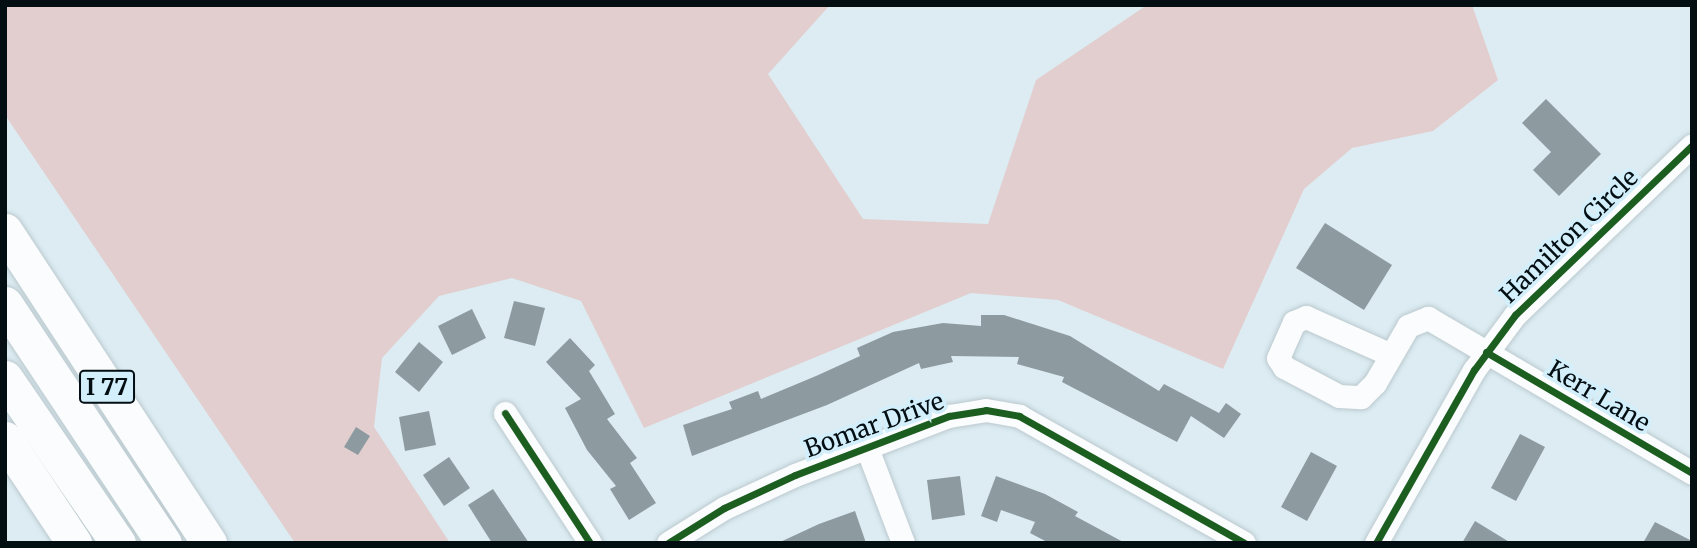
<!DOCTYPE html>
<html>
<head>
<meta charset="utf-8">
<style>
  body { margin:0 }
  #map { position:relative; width:1697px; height:548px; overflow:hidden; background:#dcecf2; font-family:Merriweather,serif }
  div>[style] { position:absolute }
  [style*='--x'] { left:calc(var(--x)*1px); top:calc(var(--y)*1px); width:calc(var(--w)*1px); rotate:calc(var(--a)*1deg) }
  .green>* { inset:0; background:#e2cece }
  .building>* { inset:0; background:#8d9ba0 }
  .roads { filter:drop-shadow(0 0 2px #bbc9ce) drop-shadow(0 0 2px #bbc9ce) }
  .minor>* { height:23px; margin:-11.5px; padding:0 11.5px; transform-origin:11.5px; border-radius:11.5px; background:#fafcfd }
  .highway>* { height:35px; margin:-17.5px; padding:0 17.5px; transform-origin:17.5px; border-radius:17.5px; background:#fafcfd }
  .cycleway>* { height:7px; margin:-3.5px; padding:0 3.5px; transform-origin:3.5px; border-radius:3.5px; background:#1b5e20 }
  span { translate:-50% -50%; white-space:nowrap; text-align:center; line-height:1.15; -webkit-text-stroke:7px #d3effb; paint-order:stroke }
  .shield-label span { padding:2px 5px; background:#d3effb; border:2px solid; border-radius:5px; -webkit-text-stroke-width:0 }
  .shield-label { font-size:23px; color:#030e13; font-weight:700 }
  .street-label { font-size:24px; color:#030e13 }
  .frame { position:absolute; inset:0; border:7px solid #030e13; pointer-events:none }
</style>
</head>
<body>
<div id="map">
  <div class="green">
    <i style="clip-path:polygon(5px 5px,830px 5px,768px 74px,863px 219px,988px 224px,1036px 80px,1147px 5px,1472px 5px,1498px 80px,1433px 131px,1352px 148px,1304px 189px,1223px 369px,1058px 300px,971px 293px,644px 428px,581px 301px,512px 278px,439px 296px,382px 358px,374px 427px,450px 543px,295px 543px,5px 115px)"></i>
  </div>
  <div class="building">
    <i style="clip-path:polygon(1546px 99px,1601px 154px,1559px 196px,1533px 170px,1551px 152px,1522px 123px)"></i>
    <i style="clip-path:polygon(1325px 223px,1392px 265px,1364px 310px,1296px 268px)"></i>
    <i style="clip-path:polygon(514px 301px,545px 308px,535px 346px,504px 338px)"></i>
    <i style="clip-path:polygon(472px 309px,486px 338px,452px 355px,438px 326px)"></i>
    <i style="clip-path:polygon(981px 315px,1004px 315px,1070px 336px,1159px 391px,1164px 384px,1219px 413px,1226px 403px,1241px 414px,1224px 438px,1191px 416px,1177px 442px,1062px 382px,1064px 377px,1017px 364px,1019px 357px,951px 356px,953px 362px,921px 369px,919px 363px,827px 405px,692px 456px,683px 425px,732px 409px,729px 402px,758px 391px,761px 399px,816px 376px,860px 356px,857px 348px,893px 332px,943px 323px,981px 326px)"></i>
    <i style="clip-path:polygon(570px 338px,595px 365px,589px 371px,615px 414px,607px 419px,637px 458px,630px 463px,656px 503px,629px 520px,610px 489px,616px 486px,587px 450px,565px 408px,581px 399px,546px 362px)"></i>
    <i style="clip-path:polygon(419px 342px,443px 362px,419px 392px,395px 372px)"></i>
    <i style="clip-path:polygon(429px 411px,436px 445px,405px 451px,399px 417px)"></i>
    <i style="clip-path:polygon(356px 427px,370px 436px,358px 455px,344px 447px)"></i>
    <i style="clip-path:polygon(1520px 434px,1545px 447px,1516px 501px,1491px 488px)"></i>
    <i style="clip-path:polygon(1311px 452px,1337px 466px,1307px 521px,1281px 507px)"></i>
    <i style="clip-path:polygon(449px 457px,470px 488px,444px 506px,423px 475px)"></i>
    <i style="clip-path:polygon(960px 476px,965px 515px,932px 520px,927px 480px)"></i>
    <i style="clip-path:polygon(996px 476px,1045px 494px,1078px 512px,1075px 516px,1125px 543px,1049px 543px,1030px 533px,1035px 522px,1001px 510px,997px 522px,981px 516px)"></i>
    <i style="clip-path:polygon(493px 489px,529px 543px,492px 543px,468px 505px)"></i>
    <i style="clip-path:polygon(855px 511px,866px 543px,778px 543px,819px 524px)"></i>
    <i style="clip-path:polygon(1475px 521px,1511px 543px,1462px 543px)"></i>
    <i style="clip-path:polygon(1655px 522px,1692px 541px,1692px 543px,1643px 543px)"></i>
  </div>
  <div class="roads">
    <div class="minor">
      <i style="--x:1389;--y:354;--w:91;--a:-156"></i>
      <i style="--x:1306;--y:317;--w:13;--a:157"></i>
      <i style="--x:1294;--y:322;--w:39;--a:114"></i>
      <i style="--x:1278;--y:358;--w:11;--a:56"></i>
      <i style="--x:1284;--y:367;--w:62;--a:27.8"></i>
      <i style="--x:1339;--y:396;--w:22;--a:3"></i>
      <i style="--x:1361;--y:397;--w:20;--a:-45"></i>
      <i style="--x:1375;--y:383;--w:66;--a:-59.9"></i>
      <i style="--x:1408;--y:326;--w:22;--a:-22"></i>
      <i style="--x:1428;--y:318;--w:306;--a:30.4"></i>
      <i style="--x:505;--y:413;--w:155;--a:56.8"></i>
      <i style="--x:867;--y:448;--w:102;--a:69.2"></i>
      <i style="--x:668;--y:543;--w:66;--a:-32"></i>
      <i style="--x:724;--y:508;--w:78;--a:-24.9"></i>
      <i style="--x:795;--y:475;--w:165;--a:-21"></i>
      <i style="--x:949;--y:416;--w:37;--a:-9"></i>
      <i style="--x:986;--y:410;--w:34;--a:10"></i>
      <i style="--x:1019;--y:416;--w:258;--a:29.4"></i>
      <i style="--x:1376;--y:543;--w:199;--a:-60.5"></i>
      <i style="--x:1474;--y:370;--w:69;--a:-53.3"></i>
      <i style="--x:1515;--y:315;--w:245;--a:-43.8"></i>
    </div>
    <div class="highway">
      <i style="--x:5;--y:231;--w:373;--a:56.8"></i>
      <i style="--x:5;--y:304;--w:287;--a:56.4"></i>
      <i style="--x:5;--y:378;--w:200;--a:55.6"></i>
      <i style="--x:5;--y:439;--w:125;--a:56.4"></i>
    </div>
  </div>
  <div class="cycleway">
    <i style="--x:1486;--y:352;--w:239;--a:30.4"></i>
    <i style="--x:505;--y:413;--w:155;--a:56.8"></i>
    <i style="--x:668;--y:543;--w:66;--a:-32"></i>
    <i style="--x:724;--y:508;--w:78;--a:-24.9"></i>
    <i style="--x:795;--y:475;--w:165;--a:-21"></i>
    <i style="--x:949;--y:416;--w:37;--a:-9"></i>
    <i style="--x:986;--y:410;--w:34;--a:10"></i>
    <i style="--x:1019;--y:416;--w:258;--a:29.4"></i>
    <i style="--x:1376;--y:543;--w:199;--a:-60.5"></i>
    <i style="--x:1474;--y:370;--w:69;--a:-53.3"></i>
    <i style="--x:1515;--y:315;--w:245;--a:-43.8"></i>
  </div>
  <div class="shield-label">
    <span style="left:107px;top:387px">I 77</span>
  </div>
  <div class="street-label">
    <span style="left:1569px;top:236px;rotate:-44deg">Hamilton Circle</span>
    <span style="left:1599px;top:396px;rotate:31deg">Kerr Lane</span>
    <span style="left:874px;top:425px;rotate:-20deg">Bomar Drive</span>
  </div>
  <div class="frame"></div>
</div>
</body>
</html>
